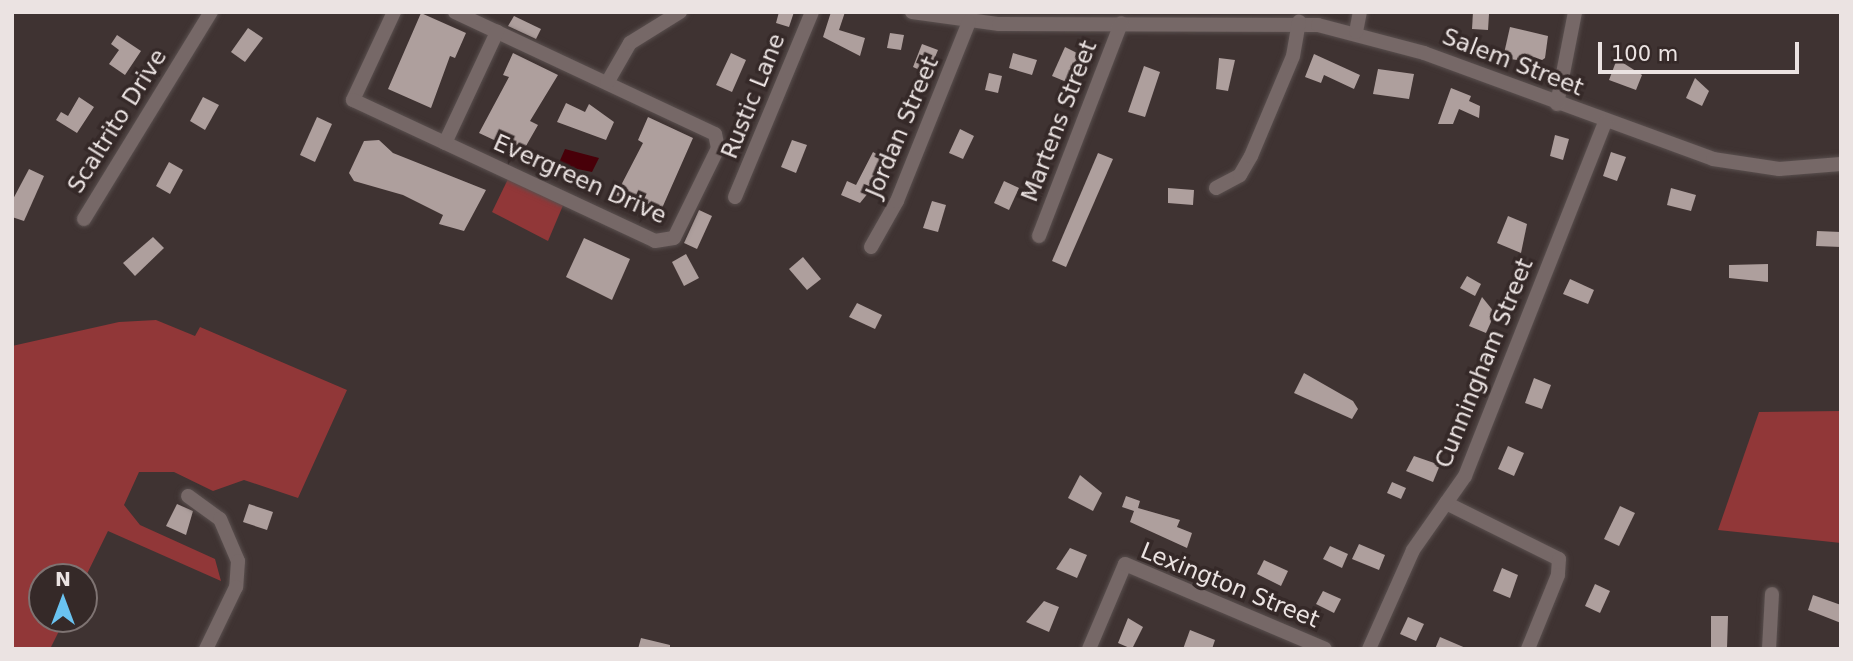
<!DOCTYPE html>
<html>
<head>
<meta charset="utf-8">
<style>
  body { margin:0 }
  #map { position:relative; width:1853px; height:661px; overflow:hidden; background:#3f3332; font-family:"DejaVu Sans",sans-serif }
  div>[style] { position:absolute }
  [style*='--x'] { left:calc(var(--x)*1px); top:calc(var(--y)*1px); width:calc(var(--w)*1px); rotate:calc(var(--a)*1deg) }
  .green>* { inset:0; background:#913738 }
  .water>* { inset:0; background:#480009 }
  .building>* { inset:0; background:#ae9f9d }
  .roads { filter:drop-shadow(0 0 2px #594f4e) drop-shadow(0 0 2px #594f4e) }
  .minor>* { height:14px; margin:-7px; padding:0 7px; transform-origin:7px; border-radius:7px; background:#766867 }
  span { translate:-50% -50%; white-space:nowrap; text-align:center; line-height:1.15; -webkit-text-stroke:7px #352928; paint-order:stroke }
  .street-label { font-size:23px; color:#ebe3e2 }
  .frame { position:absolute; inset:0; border:14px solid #ebe3e2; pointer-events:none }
  .north { position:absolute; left:28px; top:563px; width:70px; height:70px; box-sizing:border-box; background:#352928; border:2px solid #7e7372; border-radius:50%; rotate:0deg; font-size:19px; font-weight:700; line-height:28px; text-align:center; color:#ebe3e2 }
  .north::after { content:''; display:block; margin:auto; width:24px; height:32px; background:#6ac3f1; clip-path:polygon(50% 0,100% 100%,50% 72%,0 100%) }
  .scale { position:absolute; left:1598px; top:42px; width:201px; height:32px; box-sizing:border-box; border:4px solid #ebe3e2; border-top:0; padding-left:9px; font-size:21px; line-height:24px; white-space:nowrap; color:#ebe3e2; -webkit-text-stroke:5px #352928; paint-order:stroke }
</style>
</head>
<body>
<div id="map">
  <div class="green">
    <i style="clip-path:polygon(508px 179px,564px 203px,548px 241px,492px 212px)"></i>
    <i style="clip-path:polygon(156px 320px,195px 336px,200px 327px,347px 390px,298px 498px,244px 480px,213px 491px,174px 472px,139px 472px,124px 505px,140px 525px,215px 559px,221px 581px,108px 531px,84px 580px,42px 577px,42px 619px,65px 619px,50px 649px,12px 649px,12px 346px,119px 322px)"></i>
    <i style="clip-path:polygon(1841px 411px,1841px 543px,1718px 530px,1759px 412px)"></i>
  </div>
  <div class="water">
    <i style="clip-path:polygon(565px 149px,599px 158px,592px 172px,558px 165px)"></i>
  </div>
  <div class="building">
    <i style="clip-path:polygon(779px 12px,794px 12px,789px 27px,776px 23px)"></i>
    <i style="clip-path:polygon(831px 12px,845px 12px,839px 30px,865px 38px,860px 56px,823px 37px)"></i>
    <i style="clip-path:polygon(1473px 12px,1489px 14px,1488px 30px,1472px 29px)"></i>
    <i style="clip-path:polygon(421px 13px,466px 33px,455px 58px,450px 56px,431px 108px,388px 89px)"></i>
    <i style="clip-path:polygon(514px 16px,541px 29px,536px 39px,508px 26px)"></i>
    <i style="clip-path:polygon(1510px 27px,1548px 36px,1545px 58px,1538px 63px,1503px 58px)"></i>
    <i style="clip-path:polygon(248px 28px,263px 38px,245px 62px,231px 52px)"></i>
    <i style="clip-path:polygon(890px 33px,904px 35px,901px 50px,887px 48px)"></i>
    <i style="clip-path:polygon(117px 35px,141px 51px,125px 75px,109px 64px,119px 50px,111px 44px)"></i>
    <i style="clip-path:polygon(922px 44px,938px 50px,928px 74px,913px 67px)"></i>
    <i style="clip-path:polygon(1065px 47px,1081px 55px,1069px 83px,1052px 76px)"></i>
    <i style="clip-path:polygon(513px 53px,558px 75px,530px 121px,538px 125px,522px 153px,479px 133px,509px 77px,503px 75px)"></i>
    <i style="clip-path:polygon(731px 53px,746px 60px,732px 92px,716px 85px)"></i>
    <i style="clip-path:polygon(1013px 53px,1037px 60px,1032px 75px,1009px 68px)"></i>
    <i style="clip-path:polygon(1314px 54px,1360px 75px,1354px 89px,1324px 75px,1321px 83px,1305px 77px)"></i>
    <i style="clip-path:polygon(1219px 58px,1235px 60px,1228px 91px,1216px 89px)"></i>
    <i style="clip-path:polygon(1617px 59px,1642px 75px,1636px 90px,1609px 80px)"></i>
    <i style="clip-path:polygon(1144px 66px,1160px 72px,1145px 117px,1128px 112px)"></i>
    <i style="clip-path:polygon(1378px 69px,1414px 74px,1409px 99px,1373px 94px)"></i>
    <i style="clip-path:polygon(989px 73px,1002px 76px,998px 93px,985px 90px)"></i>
    <i style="clip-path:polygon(1695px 78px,1709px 91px,1702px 106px,1686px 98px)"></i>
    <i style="clip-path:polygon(1451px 88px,1471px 96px,1469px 101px,1480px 106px,1479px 118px,1459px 109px,1453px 124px,1438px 124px)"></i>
    <i style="clip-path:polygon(79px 97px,94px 107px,77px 133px,56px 120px,61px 112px,68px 116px)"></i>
    <i style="clip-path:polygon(203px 97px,219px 105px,205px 130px,190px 121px)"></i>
    <i style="clip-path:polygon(566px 103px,585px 112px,589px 104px,614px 122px,606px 140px,557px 122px)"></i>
    <i style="clip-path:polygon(317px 117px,332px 124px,315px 162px,300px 155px)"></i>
    <i style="clip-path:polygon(648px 117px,693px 138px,659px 215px,616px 195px,643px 143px,638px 140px)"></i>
    <i style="clip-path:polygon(960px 129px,974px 136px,963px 159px,949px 153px)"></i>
    <i style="clip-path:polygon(1555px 135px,1569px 139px,1563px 160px,1550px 156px)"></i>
    <i style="clip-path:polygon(379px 140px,393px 153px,486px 190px,464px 231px,439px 224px,443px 215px,403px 195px,354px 181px,349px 173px,364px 141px)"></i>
    <i style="clip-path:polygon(792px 140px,807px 145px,796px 173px,781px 167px)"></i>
    <i style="clip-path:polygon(873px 152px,889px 161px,876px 194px,869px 192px,860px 203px,841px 195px,847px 181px,856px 185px)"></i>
    <i style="clip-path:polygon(1611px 152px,1626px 157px,1617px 181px,1603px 176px)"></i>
    <i style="clip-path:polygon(1098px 153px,1113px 159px,1066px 267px,1052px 261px)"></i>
    <i style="clip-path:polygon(169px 162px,183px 170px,170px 194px,156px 186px)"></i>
    <i style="clip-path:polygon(29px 169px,44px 176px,24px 221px,12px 217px,12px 201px)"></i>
    <i style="clip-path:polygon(1004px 181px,1019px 188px,1009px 210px,994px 203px)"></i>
    <i style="clip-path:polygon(1168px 188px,1194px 190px,1193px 205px,1168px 203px)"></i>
    <i style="clip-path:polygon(1671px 188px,1696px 195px,1691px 211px,1667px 205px)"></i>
    <i style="clip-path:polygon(932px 201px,946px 205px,938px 232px,923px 228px)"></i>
    <i style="clip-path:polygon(699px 210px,712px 216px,697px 249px,684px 243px)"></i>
    <i style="clip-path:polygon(1508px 216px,1527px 224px,1521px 253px,1497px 243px)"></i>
    <i style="clip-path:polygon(1817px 231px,1841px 232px,1841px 247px,1816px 246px)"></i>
    <i style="clip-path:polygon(153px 237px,164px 248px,135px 276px,123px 263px)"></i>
    <i style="clip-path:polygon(584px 238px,630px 259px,612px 300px,566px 277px)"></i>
    <i style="clip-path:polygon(686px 254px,699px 278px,684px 286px,672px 262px)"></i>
    <i style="clip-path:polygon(803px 257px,821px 279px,807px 290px,789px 269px)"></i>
    <i style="clip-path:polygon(1768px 264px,1768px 282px,1729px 278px,1729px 265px)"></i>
    <i style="clip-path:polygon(1467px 276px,1481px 284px,1475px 296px,1460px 288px)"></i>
    <i style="clip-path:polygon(1570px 279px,1594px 290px,1588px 304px,1563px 294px)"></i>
    <i style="clip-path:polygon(1482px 297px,1495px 313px,1486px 333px,1469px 326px)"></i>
    <i style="clip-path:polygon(857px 303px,882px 315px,875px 329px,849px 317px)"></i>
    <i style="clip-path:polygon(1304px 373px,1353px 401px,1358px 409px,1352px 419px,1294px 393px)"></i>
    <i style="clip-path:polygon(1534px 378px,1551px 385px,1542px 409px,1525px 403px)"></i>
    <i style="clip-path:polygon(1508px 446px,1524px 453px,1514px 476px,1498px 469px)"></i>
    <i style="clip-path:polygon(1414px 456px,1440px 465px,1433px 482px,1406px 471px)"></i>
    <i style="clip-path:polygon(1080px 475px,1102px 493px,1093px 511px,1068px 498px)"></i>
    <i style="clip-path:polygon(1392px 482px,1406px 488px,1401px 499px,1387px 493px)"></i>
    <i style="clip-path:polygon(1126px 496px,1140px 501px,1138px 508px,1180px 520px,1177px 527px,1192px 533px,1187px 548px,1130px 522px,1134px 511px,1122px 507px)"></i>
    <i style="clip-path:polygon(177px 504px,193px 511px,186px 535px,166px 526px)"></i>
    <i style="clip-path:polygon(249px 504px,273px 512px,267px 530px,243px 522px)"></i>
    <i style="clip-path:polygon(1620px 506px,1635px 513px,1619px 546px,1604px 539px)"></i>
    <i style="clip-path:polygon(1359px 544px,1385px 555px,1379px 570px,1352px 559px)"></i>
    <i style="clip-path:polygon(1330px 546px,1348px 554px,1342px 568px,1323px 559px)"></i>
    <i style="clip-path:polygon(1070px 548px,1087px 555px,1077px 578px,1056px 569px)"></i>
    <i style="clip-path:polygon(1264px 560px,1288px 571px,1281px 586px,1257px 574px)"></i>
    <i style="clip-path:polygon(1502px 568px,1518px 575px,1510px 598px,1493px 591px)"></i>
    <i style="clip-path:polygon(1595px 584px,1610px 591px,1600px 613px,1585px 606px)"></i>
    <i style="clip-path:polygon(1323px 591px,1341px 599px,1334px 613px,1316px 604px)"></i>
    <i style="clip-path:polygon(1813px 595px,1841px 605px,1841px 623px,1808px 610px)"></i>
    <i style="clip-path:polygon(1044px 601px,1059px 607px,1049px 632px,1026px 622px)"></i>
    <i style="clip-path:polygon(1711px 616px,1728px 616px,1727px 649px,1711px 649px)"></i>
    <i style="clip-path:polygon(1408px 617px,1424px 624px,1416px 641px,1400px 634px)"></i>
    <i style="clip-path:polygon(1128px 618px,1143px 627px,1132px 649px,1118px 643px)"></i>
    <i style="clip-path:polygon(1190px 630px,1215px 640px,1212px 649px,1183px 649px)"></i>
    <i style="clip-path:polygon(1440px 637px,1468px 649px,1435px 649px)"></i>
    <i style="clip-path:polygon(641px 638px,670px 645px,670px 649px,638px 649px)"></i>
  </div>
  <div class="roads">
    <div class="minor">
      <i style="--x:394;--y:12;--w:97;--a:115"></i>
      <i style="--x:353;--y:100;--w:333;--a:25"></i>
      <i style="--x:655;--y:241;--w:19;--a:-9"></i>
      <i style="--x:674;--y:238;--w:100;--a:-63.9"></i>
      <i style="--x:718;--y:148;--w:14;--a:-102"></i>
      <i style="--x:715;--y:134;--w:287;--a:-154.9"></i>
      <i style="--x:912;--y:12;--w:88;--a:7.9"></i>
      <i style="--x:999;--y:24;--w:319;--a:0.2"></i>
      <i style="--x:1318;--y:25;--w:110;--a:14.8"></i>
      <i style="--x:1424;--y:53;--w:308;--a:20.1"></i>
      <i style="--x:1713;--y:159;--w:67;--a:8.6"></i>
      <i style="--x:1779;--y:169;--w:62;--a:-4.6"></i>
      <i style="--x:1356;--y:32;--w:20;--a:-79"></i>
      <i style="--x:607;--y:83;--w:46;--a:-60.1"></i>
      <i style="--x:630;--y:43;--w:59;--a:-31.8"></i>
      <i style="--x:1557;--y:104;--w:94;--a:-78.9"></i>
      <i style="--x:445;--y:143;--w:123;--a:-64.9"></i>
      <i style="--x:1216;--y:188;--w:27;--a:-28"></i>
      <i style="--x:1240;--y:175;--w:22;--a:-60"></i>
      <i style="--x:1251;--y:156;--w:108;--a:-67.2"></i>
      <i style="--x:1293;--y:56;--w:35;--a:-80"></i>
      <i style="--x:735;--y:197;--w:200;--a:-67.4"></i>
      <i style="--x:84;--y:219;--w:243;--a:-58.5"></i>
      <i style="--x:1039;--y:236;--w:228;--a:-68.9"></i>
      <i style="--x:871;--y:247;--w:53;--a:-60.5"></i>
      <i style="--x:897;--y:201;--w:193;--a:-68.1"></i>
      <i style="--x:188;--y:496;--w:39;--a:36"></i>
      <i style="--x:220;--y:519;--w:46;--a:66.8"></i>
      <i style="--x:238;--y:561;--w:26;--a:94"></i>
      <i style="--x:236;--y:587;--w:69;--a:115.8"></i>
      <i style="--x:1446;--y:503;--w:126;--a:26.4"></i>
      <i style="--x:1559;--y:559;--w:16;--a:94"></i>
      <i style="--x:1558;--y:575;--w:80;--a:112.1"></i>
      <i style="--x:1089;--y:649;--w:92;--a:-67"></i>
      <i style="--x:1125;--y:564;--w:217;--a:23"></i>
      <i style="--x:1369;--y:649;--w:108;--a:-66"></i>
      <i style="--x:1413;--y:550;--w:90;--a:-54.9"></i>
      <i style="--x:1465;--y:476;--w:380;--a:-68.4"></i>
      <i style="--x:1769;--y:649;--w:55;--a:-86.9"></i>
    </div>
  </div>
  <div class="street-label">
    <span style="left:1513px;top:62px;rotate:21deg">Salem Street</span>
    <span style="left:753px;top:96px;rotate:-68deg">Rustic Lane</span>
    <span style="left:117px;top:121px;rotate:-58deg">Scaltrito Drive</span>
    <span style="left:1059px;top:121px;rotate:-69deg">Martens Street</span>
    <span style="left:902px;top:127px;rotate:-67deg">Jordan Street</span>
    <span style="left:580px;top:179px;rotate:24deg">Evergreen Drive</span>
    <span style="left:1484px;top:363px;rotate:-68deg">Cunningham Street</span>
    <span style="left:1230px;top:585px;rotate:22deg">Lexington Street</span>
  </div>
  <div class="frame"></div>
  <div class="north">N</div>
  <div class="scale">100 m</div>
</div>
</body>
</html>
